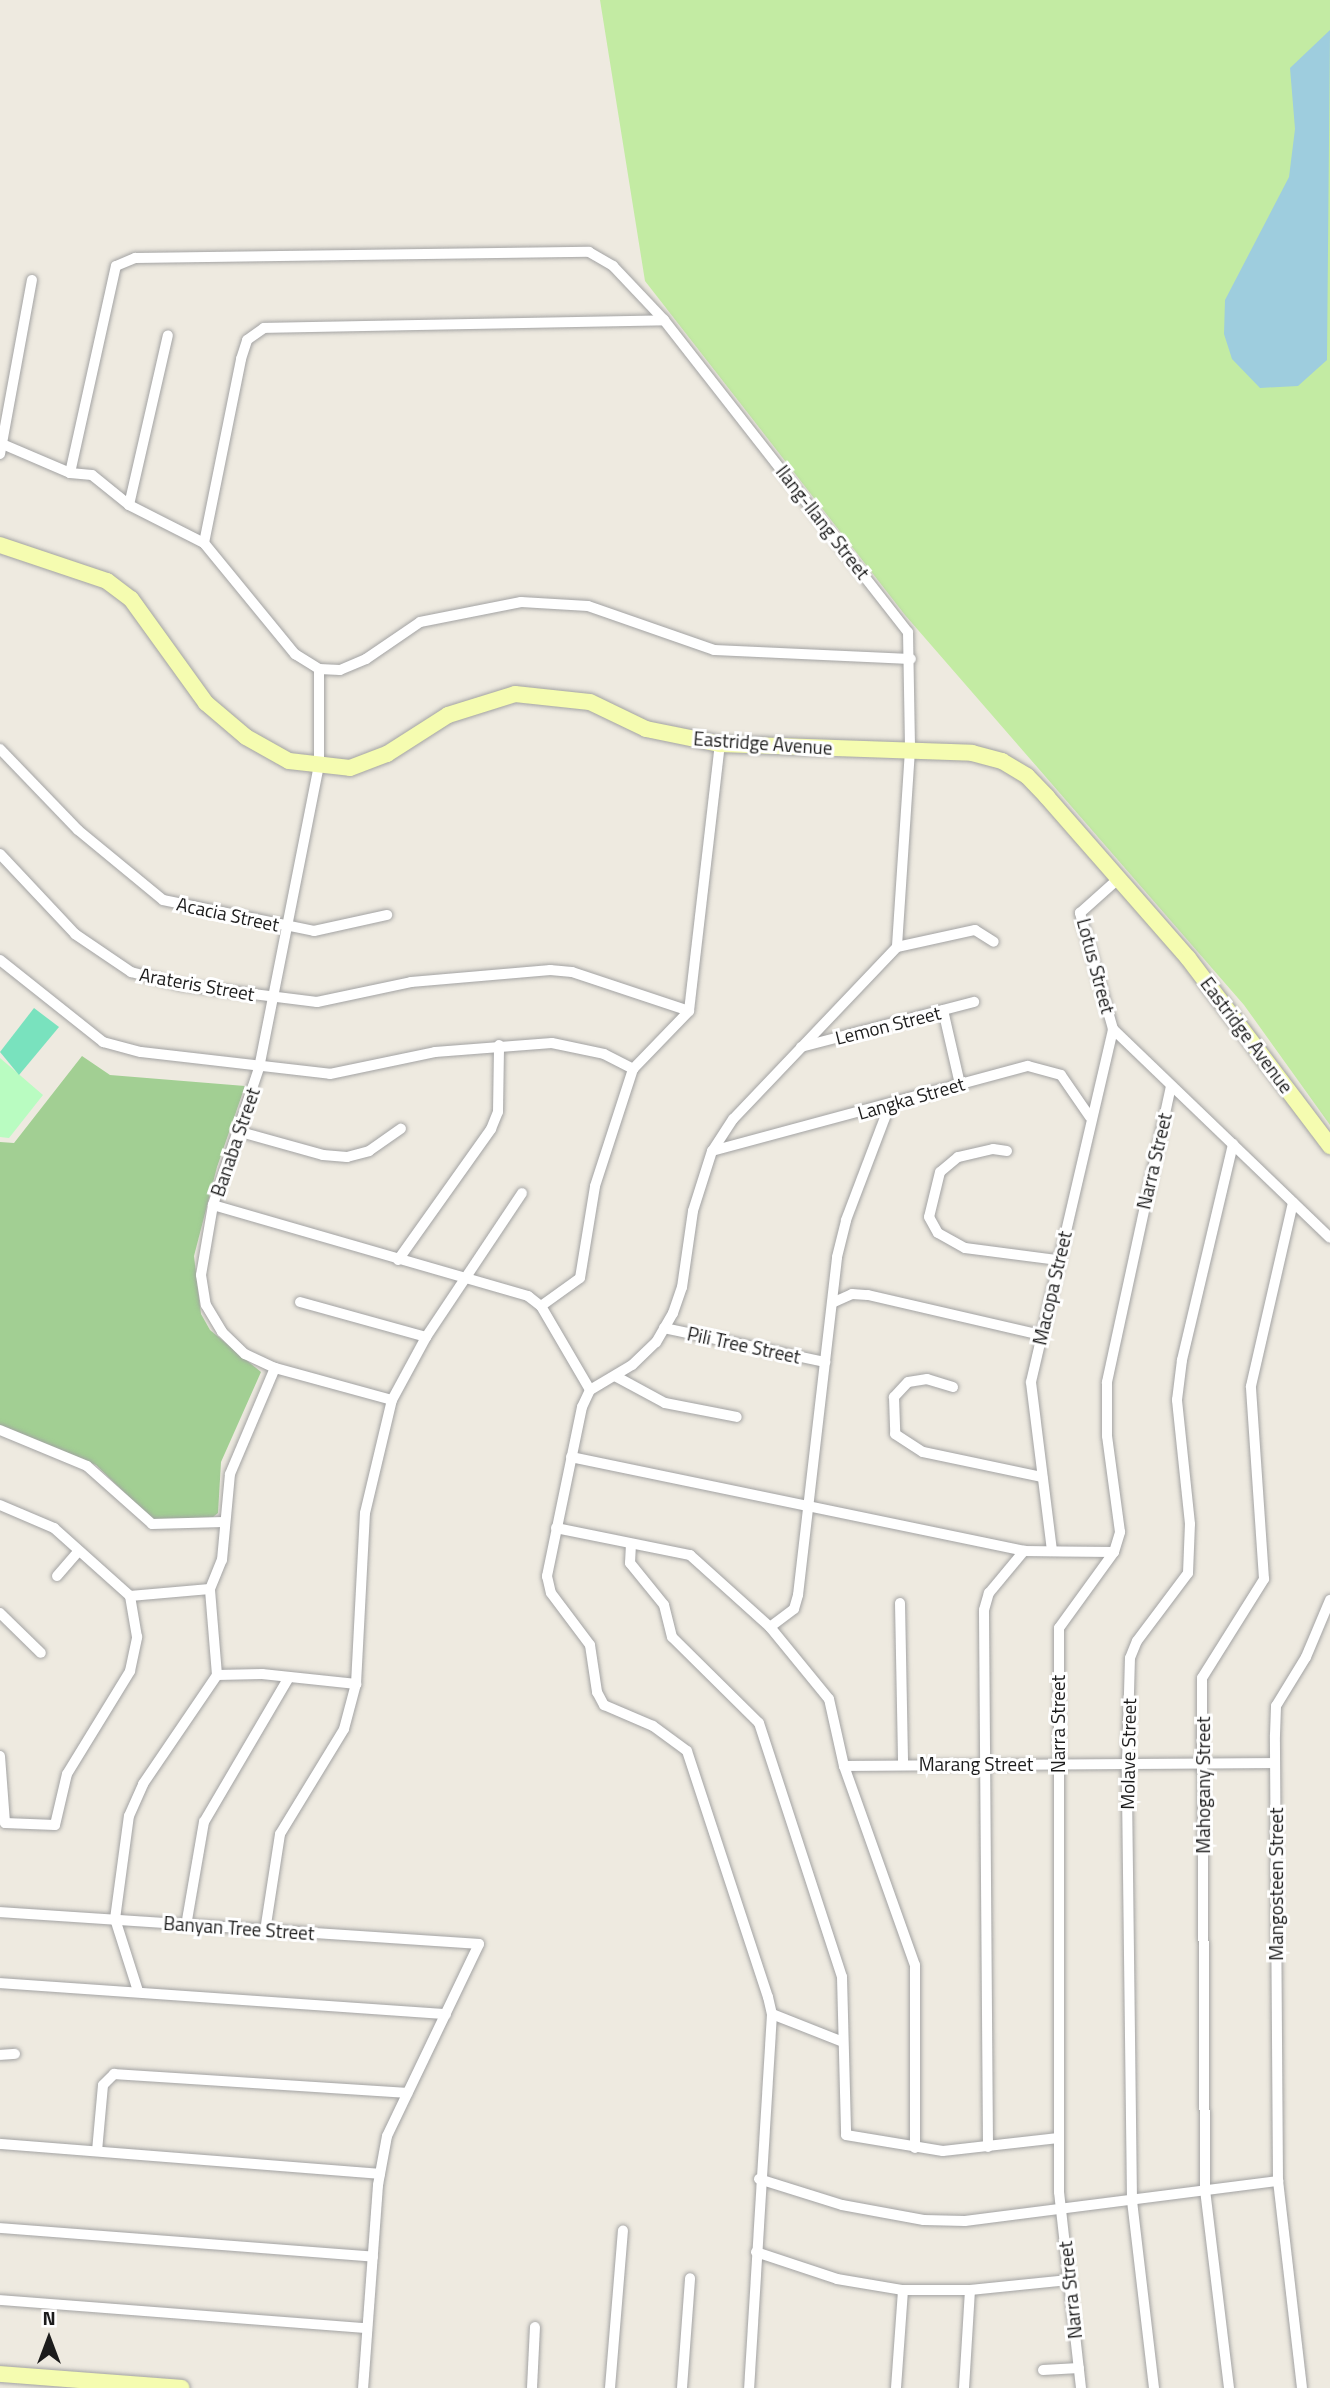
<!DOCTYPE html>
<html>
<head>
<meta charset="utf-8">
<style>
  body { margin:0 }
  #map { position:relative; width:1330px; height:2388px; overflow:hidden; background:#eeeae0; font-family:"Titillium Web",sans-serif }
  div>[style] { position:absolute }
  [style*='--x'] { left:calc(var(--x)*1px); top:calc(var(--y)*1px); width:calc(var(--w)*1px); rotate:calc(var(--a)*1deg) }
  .grass>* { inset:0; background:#c3eba3 }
  .forest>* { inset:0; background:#a2cf93 }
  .park>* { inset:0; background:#b9fcc1 }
  .pitch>* { inset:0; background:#79e2be }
  .water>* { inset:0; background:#9ecdde }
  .roads { filter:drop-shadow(0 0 2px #a3a3a3) drop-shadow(0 0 2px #a3a3a3) }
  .street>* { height:10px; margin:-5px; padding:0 5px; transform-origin:5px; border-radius:5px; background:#fff }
  .secondary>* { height:16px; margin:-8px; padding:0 8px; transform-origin:8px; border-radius:8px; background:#f5fcb0 }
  span { translate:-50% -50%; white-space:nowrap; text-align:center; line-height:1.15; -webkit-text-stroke:6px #fff; paint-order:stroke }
  .street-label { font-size:19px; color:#1c1c1c }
  .north { position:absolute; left:14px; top:2304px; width:70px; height:70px; -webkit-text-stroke:5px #fff; paint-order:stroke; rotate:0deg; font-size:19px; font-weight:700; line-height:28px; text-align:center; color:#1c1c1c }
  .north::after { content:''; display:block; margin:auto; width:24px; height:32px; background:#1c1c1c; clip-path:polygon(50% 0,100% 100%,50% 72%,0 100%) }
</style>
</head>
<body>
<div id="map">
  <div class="grass">
    <i style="clip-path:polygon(600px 0,1330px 0,1330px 1125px,1244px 1005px,905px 615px,645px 281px)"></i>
  </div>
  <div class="forest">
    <i style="clip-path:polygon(82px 1056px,110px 1075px,245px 1086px,217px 1167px,194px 1256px,201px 1314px,210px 1330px,261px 1372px,221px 1462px,218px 1513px,213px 1517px,154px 1521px,96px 1465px,0 1426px,0 1142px,14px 1143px)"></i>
  </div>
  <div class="park">
    <i style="clip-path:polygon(0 1058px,43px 1095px,9px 1138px,0 1137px)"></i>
  </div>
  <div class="pitch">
    <i style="clip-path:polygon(34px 1008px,59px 1027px,19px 1075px,0 1052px)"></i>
  </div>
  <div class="water">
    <i style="clip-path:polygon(1330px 30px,1327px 360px,1298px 386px,1260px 388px,1232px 359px,1224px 334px,1225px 300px,1289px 177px,1295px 129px,1290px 68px)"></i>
  </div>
  <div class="roads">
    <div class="street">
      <i style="--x:0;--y:443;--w:76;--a:23.2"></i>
      <i style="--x:70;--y:473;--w:22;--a:5"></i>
      <i style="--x:92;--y:475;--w:48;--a:39"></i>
      <i style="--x:129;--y:505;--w:84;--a:26.9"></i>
      <i style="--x:204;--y:543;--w:144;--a:50.7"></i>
      <i style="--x:295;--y:654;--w:28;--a:32"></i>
      <i style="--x:319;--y:669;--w:21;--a:3"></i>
      <i style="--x:340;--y:670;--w:28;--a:-23"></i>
      <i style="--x:366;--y:659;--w:65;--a:-34.4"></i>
      <i style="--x:420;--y:622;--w:103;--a:-11.2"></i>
      <i style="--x:521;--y:602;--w:67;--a:3.4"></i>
      <i style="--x:588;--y:606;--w:133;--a:19.2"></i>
      <i style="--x:714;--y:650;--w:197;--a:2.6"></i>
      <i style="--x:0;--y:454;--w:177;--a:-79.6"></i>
      <i style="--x:70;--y:473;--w:212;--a:-77.5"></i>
      <i style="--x:116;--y:266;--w:21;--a:-23"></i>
      <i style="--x:135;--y:258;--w:454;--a:-0.8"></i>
      <i style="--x:589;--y:252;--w:28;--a:30"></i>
      <i style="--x:613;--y:266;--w:74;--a:46.6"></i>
      <i style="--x:664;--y:320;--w:396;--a:52"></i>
      <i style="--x:908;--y:632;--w:118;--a:89"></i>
      <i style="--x:910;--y:750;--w:197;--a:93.8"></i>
      <i style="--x:897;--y:947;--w:238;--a:133.6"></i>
      <i style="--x:733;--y:1119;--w:38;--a:123"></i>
      <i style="--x:712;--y:1151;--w:63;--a:107.6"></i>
      <i style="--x:693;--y:1211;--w:77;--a:98.2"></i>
      <i style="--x:682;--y:1287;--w:28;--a:109"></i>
      <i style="--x:673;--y:1313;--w:34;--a:120"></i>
      <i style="--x:656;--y:1342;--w:33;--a:136"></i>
      <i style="--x:632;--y:1365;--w:49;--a:149.2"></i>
      <i style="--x:590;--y:1390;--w:19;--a:115"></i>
      <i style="--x:582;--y:1407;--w:173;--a:101.7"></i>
      <i style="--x:547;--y:1576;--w:17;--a:77"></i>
      <i style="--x:551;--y:1593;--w:65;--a:53.1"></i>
      <i style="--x:590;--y:1645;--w:48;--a:81.5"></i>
      <i style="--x:597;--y:1692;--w:15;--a:62"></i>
      <i style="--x:604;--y:1705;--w:53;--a:23.2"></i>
      <i style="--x:653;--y:1726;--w:42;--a:36.3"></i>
      <i style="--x:687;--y:1751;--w:259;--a:71.8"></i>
      <i style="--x:768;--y:1997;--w:17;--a:77"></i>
      <i style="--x:772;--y:2014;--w:375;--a:93.5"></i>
      <i style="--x:129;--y:505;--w:174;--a:-77.1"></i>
      <i style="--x:204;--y:543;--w:188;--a:-78.6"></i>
      <i style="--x:241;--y:359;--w:20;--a:-72"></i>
      <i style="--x:247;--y:340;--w:21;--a:-35"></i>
      <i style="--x:264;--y:328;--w:400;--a:-1.1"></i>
      <i style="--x:319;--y:669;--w:96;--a:90"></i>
      <i style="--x:319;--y:765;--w:309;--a:101.2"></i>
      <i style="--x:259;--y:1068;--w:145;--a:108.6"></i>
      <i style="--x:213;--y:1205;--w:71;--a:99.7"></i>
      <i style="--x:201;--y:1275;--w:30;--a:81"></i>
      <i style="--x:206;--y:1305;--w:31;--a:59"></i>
      <i style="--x:222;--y:1332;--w:32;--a:44"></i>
      <i style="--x:245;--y:1354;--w:33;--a:25"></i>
      <i style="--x:275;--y:1368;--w:121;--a:15.3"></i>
      <i style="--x:0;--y:749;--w:112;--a:46.1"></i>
      <i style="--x:78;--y:830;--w:110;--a:39.5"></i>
      <i style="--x:163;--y:900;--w:154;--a:11.6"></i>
      <i style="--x:314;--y:931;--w:75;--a:-12.4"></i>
      <i style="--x:0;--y:854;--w:110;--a:46.8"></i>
      <i style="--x:75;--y:934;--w:68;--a:34.2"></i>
      <i style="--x:131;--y:972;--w:52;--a:14.6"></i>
      <i style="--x:181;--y:985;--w:137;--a:7.1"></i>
      <i style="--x:317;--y:1002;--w:96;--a:-12"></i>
      <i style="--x:411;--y:982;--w:140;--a:-4.9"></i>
      <i style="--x:550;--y:970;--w:22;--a:5"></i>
      <i style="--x:572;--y:972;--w:123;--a:18.4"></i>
      <i style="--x:897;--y:947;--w:80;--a:-12.3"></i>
      <i style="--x:975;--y:930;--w:22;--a:32"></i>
      <i style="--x:0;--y:960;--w:132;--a:38.5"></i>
      <i style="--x:103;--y:1042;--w:39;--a:15"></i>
      <i style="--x:141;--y:1052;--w:190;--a:6.6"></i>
      <i style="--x:330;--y:1074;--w:107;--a:-11.8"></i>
      <i style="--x:435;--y:1052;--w:117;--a:-4.4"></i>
      <i style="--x:552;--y:1043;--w:53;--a:11.9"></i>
      <i style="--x:604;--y:1054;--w:33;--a:27"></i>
      <i style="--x:943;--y:1010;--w:76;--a:77.1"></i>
      <i style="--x:1113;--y:1029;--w:301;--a:43.9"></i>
      <i style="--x:1113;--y:1029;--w:121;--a:-105.9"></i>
      <i style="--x:1080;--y:913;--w:51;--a:-41.8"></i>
      <i style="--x:801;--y:1047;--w:179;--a:-14.6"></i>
      <i style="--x:237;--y:1131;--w:89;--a:15.6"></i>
      <i style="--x:323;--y:1155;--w:24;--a:5"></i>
      <i style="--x:347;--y:1157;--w:23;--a:-15"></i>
      <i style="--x:369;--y:1151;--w:39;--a:-35"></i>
      <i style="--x:712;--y:1151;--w:327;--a:-15.1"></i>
      <i style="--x:1028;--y:1066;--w:34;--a:15"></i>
      <i style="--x:1061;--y:1075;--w:51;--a:55.4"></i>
      <i style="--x:1007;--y:1151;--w:14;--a:-172"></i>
      <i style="--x:993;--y:1149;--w:36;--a:167"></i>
      <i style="--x:958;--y:1157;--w:23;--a:140"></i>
      <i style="--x:940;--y:1172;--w:46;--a:103.7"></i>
      <i style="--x:929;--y:1217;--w:18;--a:61"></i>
      <i style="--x:938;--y:1233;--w:31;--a:29"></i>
      <i style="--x:965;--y:1248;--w:94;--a:7.4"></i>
      <i style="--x:213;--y:1205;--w:328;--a:16.1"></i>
      <i style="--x:528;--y:1296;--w:16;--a:38"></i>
      <i style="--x:541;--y:1306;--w:97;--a:59.7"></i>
      <i style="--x:398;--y:1260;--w:161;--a:-54.6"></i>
      <i style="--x:491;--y:1129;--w:18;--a:-68"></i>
      <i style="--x:498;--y:1112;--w:67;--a:-89.1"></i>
      <i style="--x:300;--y:1302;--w:131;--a:15.5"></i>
      <i style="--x:832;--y:1303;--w:22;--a:-24"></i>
      <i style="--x:852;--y:1294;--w:16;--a:4"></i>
      <i style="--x:868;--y:1295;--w:178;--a:13"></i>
      <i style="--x:541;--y:1306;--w:48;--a:-35.7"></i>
      <i style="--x:580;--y:1278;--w:93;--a:-80.7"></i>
      <i style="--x:595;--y:1186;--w:123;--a:-72"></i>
      <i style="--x:633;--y:1069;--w:81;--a:-46"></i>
      <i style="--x:689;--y:1011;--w:269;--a:-83.4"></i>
      <i style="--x:664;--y:1328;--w:165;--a:11.9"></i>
      <i style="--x:615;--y:1376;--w:57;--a:28.4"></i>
      <i style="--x:665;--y:1403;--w:73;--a:11"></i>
      <i style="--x:953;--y:1387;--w:27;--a:-163"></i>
      <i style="--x:927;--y:1379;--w:19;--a:171"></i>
      <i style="--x:908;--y:1382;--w:21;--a:133"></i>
      <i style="--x:894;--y:1397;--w:37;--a:88"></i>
      <i style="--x:895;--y:1434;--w:33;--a:33"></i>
      <i style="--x:923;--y:1452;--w:122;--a:11.9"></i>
      <i style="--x:0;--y:1430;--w:94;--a:22.5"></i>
      <i style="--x:87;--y:1466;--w:87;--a:41.7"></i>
      <i style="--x:152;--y:1524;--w:72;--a:-1.6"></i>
      <i style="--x:571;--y:1457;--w:463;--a:11.7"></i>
      <i style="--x:1024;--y:1551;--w:90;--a:0.6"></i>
      <i style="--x:0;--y:1505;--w:59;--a:23.1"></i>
      <i style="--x:54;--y:1528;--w:102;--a:41.8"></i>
      <i style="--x:130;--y:1596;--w:80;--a:-5"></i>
      <i style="--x:556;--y:1528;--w:137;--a:11.4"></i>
      <i style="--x:690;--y:1555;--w:108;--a:42"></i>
      <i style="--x:770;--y:1627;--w:93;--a:50.7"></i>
      <i style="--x:829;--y:1699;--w:69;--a:77.4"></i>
      <i style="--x:844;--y:1766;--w:211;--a:70.4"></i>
      <i style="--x:915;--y:1965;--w:183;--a:90"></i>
      <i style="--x:631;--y:1544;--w:19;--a:93"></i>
      <i style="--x:630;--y:1563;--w:54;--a:51"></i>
      <i style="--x:664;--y:1605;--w:33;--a:76"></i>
      <i style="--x:672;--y:1637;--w:122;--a:44.7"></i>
      <i style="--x:759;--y:1723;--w:267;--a:71.9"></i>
      <i style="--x:842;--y:1977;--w:158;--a:88.5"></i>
      <i style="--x:846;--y:2135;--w:98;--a:9.4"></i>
      <i style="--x:943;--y:2151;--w:116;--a:-6.4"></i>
      <i style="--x:1052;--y:1551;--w:170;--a:-97.1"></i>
      <i style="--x:1031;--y:1382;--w:362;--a:-76.9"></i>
      <i style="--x:57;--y:1576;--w:33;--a:-49"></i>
      <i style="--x:900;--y:1603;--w:162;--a:88.9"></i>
      <i style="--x:0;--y:1613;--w:57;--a:44.3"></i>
      <i style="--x:770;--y:1627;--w:30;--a:-37"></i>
      <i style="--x:794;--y:1609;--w:15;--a:-74"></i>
      <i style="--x:798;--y:1595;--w:340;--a:-83.4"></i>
      <i style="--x:837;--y:1257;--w:38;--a:-76"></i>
      <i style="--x:846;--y:1220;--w:124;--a:-69.2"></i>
      <i style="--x:217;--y:1675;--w:45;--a:-1.3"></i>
      <i style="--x:262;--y:1674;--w:95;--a:6.1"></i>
      <i style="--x:0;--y:1756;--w:67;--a:85.7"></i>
      <i style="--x:5;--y:1823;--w:50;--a:2.3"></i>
      <i style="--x:55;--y:1825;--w:52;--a:-76.8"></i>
      <i style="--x:67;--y:1774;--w:121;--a:-58.5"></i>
      <i style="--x:130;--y:1671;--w:35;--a:-78"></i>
      <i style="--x:137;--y:1637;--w:42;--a:-99.7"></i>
      <i style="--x:844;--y:1766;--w:431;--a:-0.4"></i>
      <i style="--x:0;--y:1912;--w:480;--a:3.8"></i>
      <i style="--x:479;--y:1944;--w:213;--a:115.6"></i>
      <i style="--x:387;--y:2136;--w:50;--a:100.4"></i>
      <i style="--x:378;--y:2185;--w:204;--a:94.2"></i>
      <i style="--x:186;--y:1926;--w:106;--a:-80.2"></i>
      <i style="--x:204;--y:1822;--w:168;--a:-59.6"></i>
      <i style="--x:265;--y:1931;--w:98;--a:-81.2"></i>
      <i style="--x:280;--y:1834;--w:123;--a:-58.6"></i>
      <i style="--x:344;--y:1729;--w:47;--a:-75.1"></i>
      <i style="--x:356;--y:1684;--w:171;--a:-87"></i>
      <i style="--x:365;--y:1513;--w:116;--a:-76.6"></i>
      <i style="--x:392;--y:1400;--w:72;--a:-61.6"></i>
      <i style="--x:426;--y:1337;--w:173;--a:-56.3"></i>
      <i style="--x:0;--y:1983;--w:447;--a:4"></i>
      <i style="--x:138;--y:1991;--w:76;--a:-107.7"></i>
      <i style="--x:115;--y:1919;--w:104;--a:-82.3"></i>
      <i style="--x:129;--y:1816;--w:35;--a:-66"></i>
      <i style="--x:143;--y:1784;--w:132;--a:-55.8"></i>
      <i style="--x:217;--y:1675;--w:86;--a:-94.7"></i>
      <i style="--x:210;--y:1589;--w:31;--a:-68"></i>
      <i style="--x:222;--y:1560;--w:86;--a:-84.7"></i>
      <i style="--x:230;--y:1474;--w:115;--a:-67"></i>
      <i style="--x:772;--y:2014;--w:76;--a:21.5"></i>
      <i style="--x:0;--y:2055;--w:15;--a:-4"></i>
      <i style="--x:0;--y:2144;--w:381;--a:4.5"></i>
      <i style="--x:988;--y:2147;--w:537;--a:-90.43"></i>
      <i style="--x:984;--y:1610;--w:18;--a:-74"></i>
      <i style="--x:989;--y:1593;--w:55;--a:-50.2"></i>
      <i style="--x:97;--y:2151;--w:66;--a:-84.8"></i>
      <i style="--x:103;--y:2085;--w:16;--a:-45"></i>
      <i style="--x:114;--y:2074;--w:294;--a:3.7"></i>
      <i style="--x:759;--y:2179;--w:87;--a:17.4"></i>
      <i style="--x:842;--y:2205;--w:83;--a:10.4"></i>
      <i style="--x:924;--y:2220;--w:41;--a:1.4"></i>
      <i style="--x:965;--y:2221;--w:316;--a:-7.3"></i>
      <i style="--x:0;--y:2228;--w:374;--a:4.4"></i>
      <i style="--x:756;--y:2252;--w:85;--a:18.4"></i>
      <i style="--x:837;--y:2279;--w:67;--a:9.5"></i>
      <i style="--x:903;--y:2290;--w:67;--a:0"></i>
      <i style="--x:970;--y:2290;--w:99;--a:-5.8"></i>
      <i style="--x:0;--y:2300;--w:368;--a:4.4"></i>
      <i style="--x:1043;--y:2370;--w:36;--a:-3"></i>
      <i style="--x:532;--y:2388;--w:61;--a:-87.2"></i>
      <i style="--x:610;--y:2388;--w:158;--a:-85.3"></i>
      <i style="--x:682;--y:2388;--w:110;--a:-85.8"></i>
      <i style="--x:896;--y:2388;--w:98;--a:-85.9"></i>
      <i style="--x:964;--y:2388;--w:98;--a:-86.5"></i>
      <i style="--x:1081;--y:2388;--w:197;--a:-96.4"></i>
      <i style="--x:1059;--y:2192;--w:564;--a:-90"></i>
      <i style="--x:1059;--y:1628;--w:94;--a:-54.1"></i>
      <i style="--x:1114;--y:1552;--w:21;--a:-73"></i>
      <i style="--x:1120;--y:1532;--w:97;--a:-97.7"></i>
      <i style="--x:1107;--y:1436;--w:54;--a:-90"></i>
      <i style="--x:1107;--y:1382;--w:303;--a:-77.8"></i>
      <i style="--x:1154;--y:2388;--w:189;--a:-96.7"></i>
      <i style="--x:1132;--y:2200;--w:436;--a:-90.7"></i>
      <i style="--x:1127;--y:1764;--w:106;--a:-88.4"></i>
      <i style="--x:1130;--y:1658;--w:18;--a:-68"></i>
      <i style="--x:1137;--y:1641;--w:85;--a:-53.1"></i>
      <i style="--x:1188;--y:1573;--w:49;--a:-87.7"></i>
      <i style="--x:1190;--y:1524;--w:125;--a:-96"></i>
      <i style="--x:1177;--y:1400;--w:40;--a:-82.9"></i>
      <i style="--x:1182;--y:1360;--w:222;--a:-76.7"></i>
      <i style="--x:1229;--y:2388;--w:198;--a:-96.9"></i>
      <i style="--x:1205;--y:2191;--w:513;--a:-90.34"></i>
      <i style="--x:1202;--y:1678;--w:117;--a:-57.9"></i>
      <i style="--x:1264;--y:1579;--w:193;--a:-93.9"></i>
      <i style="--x:1251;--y:1386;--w:188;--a:-77.1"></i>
      <i style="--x:1302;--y:2388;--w:208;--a:-96.6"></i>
      <i style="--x:1278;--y:2181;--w:446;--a:-90.4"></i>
      <i style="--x:1275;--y:1735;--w:29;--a:-88"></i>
      <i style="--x:1276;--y:1706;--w:57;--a:-58.5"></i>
      <i style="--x:1306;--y:1657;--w:62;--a:-67.2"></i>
    </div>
    <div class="secondary">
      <i style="--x:0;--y:545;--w:113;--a:18.6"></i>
      <i style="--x:107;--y:581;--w:30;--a:37"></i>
      <i style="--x:131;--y:599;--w:128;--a:54.2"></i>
      <i style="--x:206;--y:703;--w:52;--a:40.4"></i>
      <i style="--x:246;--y:737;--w:49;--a:29.2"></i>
      <i style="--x:289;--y:761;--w:61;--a:6.5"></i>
      <i style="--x:350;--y:768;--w:40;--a:-21"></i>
      <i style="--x:387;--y:754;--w:72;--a:-32.6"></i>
      <i style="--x:448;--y:715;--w:70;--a:-17.4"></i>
      <i style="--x:515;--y:694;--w:75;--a:6.1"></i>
      <i style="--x:590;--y:702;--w:62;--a:25.7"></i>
      <i style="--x:646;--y:729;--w:76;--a:11.5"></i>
      <i style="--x:720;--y:744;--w:252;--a:2"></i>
      <i style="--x:972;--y:753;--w:31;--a:15"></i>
      <i style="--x:1002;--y:761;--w:29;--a:31"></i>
      <i style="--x:1027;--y:776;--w:29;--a:46"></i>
      <i style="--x:1047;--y:797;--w:214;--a:48.8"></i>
      <i style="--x:1188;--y:958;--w:236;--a:52.9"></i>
      <i style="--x:0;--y:2374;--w:182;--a:4.4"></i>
    </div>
  </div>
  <div class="street-label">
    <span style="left:823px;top:522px;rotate:52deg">Ilang-Ilang Street</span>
    <span style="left:763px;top:743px;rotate:4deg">Eastridge Avenue</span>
    <span style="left:228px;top:914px;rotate:12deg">Acacia Street</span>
    <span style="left:1096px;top:966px;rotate:75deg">Lotus Street</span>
    <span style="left:197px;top:984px;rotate:10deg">Arateris Street</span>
    <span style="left:888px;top:1025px;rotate:-14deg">Lemon Street</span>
    <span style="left:1247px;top:1035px;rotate:53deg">Eastridge Avenue</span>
    <span style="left:911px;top:1098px;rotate:-16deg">Langka Street</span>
    <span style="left:235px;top:1142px;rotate:-71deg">Banaba Street</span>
    <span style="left:1154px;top:1161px;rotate:-77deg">Narra Street</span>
    <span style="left:1052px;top:1288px;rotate:-77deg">Macopa Street</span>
    <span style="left:744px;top:1345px;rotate:12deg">Pili Tree Street</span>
    <span style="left:1058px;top:1724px;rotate:-90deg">Narra Street</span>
    <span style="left:1128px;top:1754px;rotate:-89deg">Molave Street</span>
    <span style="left:976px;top:1764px">Marang Street</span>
    <span style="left:1203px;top:1785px;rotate:-90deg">Mahogany Street</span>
    <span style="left:1276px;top:1884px;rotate:-90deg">Mangosteen Street</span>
    <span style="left:239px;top:1928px;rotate:4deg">Banyan Tree Street</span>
    <span style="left:1070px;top:2290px;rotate:-96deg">Narra Street</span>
  </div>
  <div class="north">N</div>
</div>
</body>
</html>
